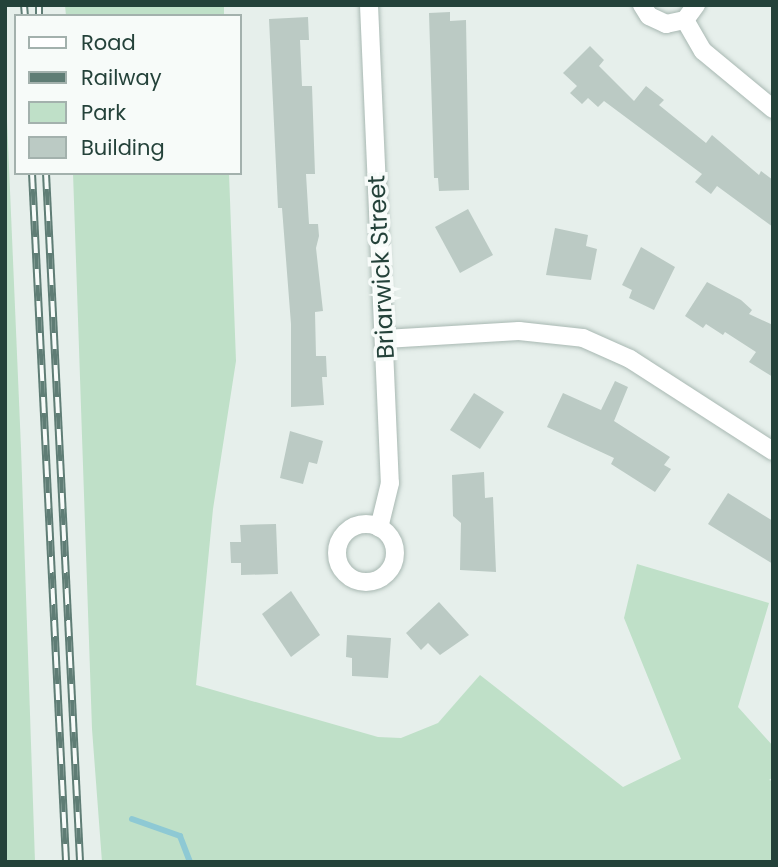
<!DOCTYPE html>
<html>
<head>
<meta charset="utf-8">
<style>
  body { margin:0 }
  #map { position:relative; width:778px; height:867px; overflow:hidden; background:#e6efeb; font-family:Poppins,sans-serif }
  div>[style] { position:absolute }
  [style*='--x'] { left:calc(var(--x)*1px); top:calc(var(--y)*1px); width:calc(var(--w)*1px); rotate:calc(var(--a)*1deg) }
  .green>* { inset:0; background:#bfe0c8 }
  .stream>* { height:6px; margin:-3px; padding:0 3px; transform-origin:3px; border-radius:3px; background:#8ec9d4 }
  .building>* { inset:0; background:#bbcac4 }
  .roads { filter:drop-shadow(0 0 2px #a8b8b2) drop-shadow(0 0 2px #a8b8b2) }
  .street>* { height:18px; margin:-9px; padding:0 9px; transform-origin:9px; border-radius:9px; background:#fff }
  .street>.ring { margin:-9px; padding:0; box-sizing:content-box; background:none; border:18px solid #fff; border-radius:50% }
  .rail>* { height:8px; margin-top:-4px; transform-origin:0; background:repeating-linear-gradient(90deg,#f7fbf9 0 16px,#5f7d75 0 32px); box-sizing:border-box; border-block:2px solid #5f7d75 }
  span { translate:-50% -50%; white-space:nowrap; text-align:center; line-height:1.15; -webkit-text-stroke:7px #f7fbf9; paint-order:stroke }
  .street-label { font-size:24px; color:#24423a }
  .frame { position:absolute; inset:0; border:7px solid #24423a; pointer-events:none }
  .legend { position:absolute; left:14px; top:14px; width:228px; height:161px; box-sizing:border-box; background:#f7fbf9; border:2px solid #a3b1ad; margin:0; padding:9px 12px; list-style:none; font-size:21px; color:#24423a }
  .legend li { display:flex; align-items:center; gap:14px; height:35px }
  .legend b { width:35px; border:2px solid #a3b1ad }
</style>
</head>
<body>
<div id="map">
  <div class="green">
    <i style="clip-path:polygon(65px 5px,224px 5px,224px 16px,66px 16px)"></i>
    <i style="clip-path:polygon(5px 73px,21px 448px,35px 862px,5px 862px)"></i>
    <i style="clip-path:polygon(73px 173px,229px 173px,236px 361px,213px 509px,196px 685px,378px 737px,401px 738px,438px 723px,480px 675px,623px 787px,681px 759px,624px 618px,637px 564px,769px 603px,738px 707px,773px 746px,773px 777px,769px 780px,773px 781px,773px 862px,102px 862px,92px 729px)"></i>
  </div>
  <div class="stream">
    <i style="--x:132;--y:819;--w:51;--a:19.5"></i>
    <i style="--x:180;--y:836;--w:28;--a:69"></i>
  </div>
  <div class="building">
    <i style="clip-path:polygon(450px 12px,450px 21px,466px 20px,469px 190px,439px 191px,438px 178px,434px 178px,429px 13px)"></i>
    <i style="clip-path:polygon(308px 17px,309px 40px,300px 40px,302px 86px,312px 86px,315px 174px,306px 174px,309px 224px,318px 224px,319px 236px,316px 248px,323px 311px,315px 312px,316px 356px,326px 356px,327px 377px,322px 377px,324px 405px,291px 407px,291px 324px,282px 208px,278px 208px,269px 19px)"></i>
    <i style="clip-path:polygon(590px 46px,604px 60px,599px 66px,634px 101px,646px 86px,664px 100px,659px 105px,706px 143px,712px 135px,759px 175px,761px 171px,773px 180px,773px 227px,717px 186px,711px 194px,695px 182px,702px 174px,604px 101px,598px 107px,588px 98px,582px 104px,570px 93px,577px 86px,563px 73px)"></i>
    <i style="clip-path:polygon(468px 209px,493px 255px,460px 273px,435px 227px)"></i>
    <i style="clip-path:polygon(555px 228px,588px 235px,586px 246px,597px 249px,591px 280px,546px 275px)"></i>
    <i style="clip-path:polygon(641px 247px,675px 267px,654px 310px,629px 298px,632px 290px,622px 285px)"></i>
    <i style="clip-path:polygon(707px 282px,741px 300px,752px 310px,749px 314px,773px 325px,773px 377px,749px 362px,756px 352px,725px 332px,723px 335px,706px 324px,703px 328px,685px 316px)"></i>
    <i style="clip-path:polygon(615px 381px,628px 387px,614px 421px,670px 457px,664px 465px,671px 469px,655px 492px,611px 464px,614px 458px,547px 427px,563px 393px,601px 410px)"></i>
    <i style="clip-path:polygon(474px 393px,504px 412px,480px 449px,450px 430px)"></i>
    <i style="clip-path:polygon(290px 431px,323px 441px,317px 464px,309px 462px,303px 484px,280px 478px)"></i>
    <i style="clip-path:polygon(484px 472px,485px 498px,493px 497px,496px 572px,460px 570px,461px 523px,453px 516px,452px 475px)"></i>
    <i style="clip-path:polygon(728px 493px,773px 521px,773px 564px,708px 524px)"></i>
    <i style="clip-path:polygon(276px 524px,278px 574px,241px 575px,241px 563px,231px 563px,230px 542px,241px 542px,240px 525px)"></i>
    <i style="clip-path:polygon(291px 591px,320px 635px,291px 657px,262px 614px)"></i>
    <i style="clip-path:polygon(439px 602px,469px 635px,440px 655px,428px 643px,421px 650px,406px 633px)"></i>
    <i style="clip-path:polygon(347px 635px,391px 638px,388px 678px,352px 676px,352px 658px,346px 657px)"></i>
  </div>
  <div class="roads">
    <div class="street">
      <i style="--x:369;--y:5;--w:478;--a:87.5"></i>
      <i style="--x:390;--y:483;--w:46;--a:103.7"></i>
      <i style="--x:642;--y:5;--w:13;--a:58"></i>
      <i style="--x:649;--y:16;--w:19;--a:25"></i>
      <i style="--x:666;--y:24;--w:19;--a:-12"></i>
      <i style="--x:685;--y:20;--w:19;--a:-54"></i>
      <i style="--x:685;--y:20;--w:36;--a:60"></i>
      <i style="--x:703;--y:51;--w:91;--a:39.6"></i>
      <i style="--x:385;--y:339;--w:134;--a:-3.4"></i>
      <i style="--x:519;--y:331;--w:64;--a:6.2"></i>
      <i style="--x:583;--y:338;--w:51;--a:24.1"></i>
      <i style="--x:630;--y:359;--w:170;--a:32.8"></i>
      <i class="ring" style="left:337px;top:524px;width:40px;height:40px"></i>
    </div>
  </div>
  <div class="rail">
    <i style="--x:24;--y:5;--w:11;--a:85"></i>
    <i style="--x:39;--y:5;--w:11;--a:90"></i>
    <i style="--x:32;--y:173;--w:690;--a:87.17"></i>
    <i style="--x:46;--y:173;--w:690;--a:87.17"></i>
  </div>
  <div class="street-label">
    <span style="left:381px;top:267px;rotate:-93deg">Briarwick Street</span>
  </div>
  <div class="frame"></div>
  <ul class="legend">
  <li><b style="height:9px;background:#fff"></b>Road</li>
  <li><b style="height:9px;background:#5f7d75"></b>Railway</li>
  <li><b style="height:19px;background:#bfe0c8"></b>Park</li>
  <li><b style="height:19px;background:#bbcac4"></b>Building</li>
  </ul>
</div>
</body>
</html>
